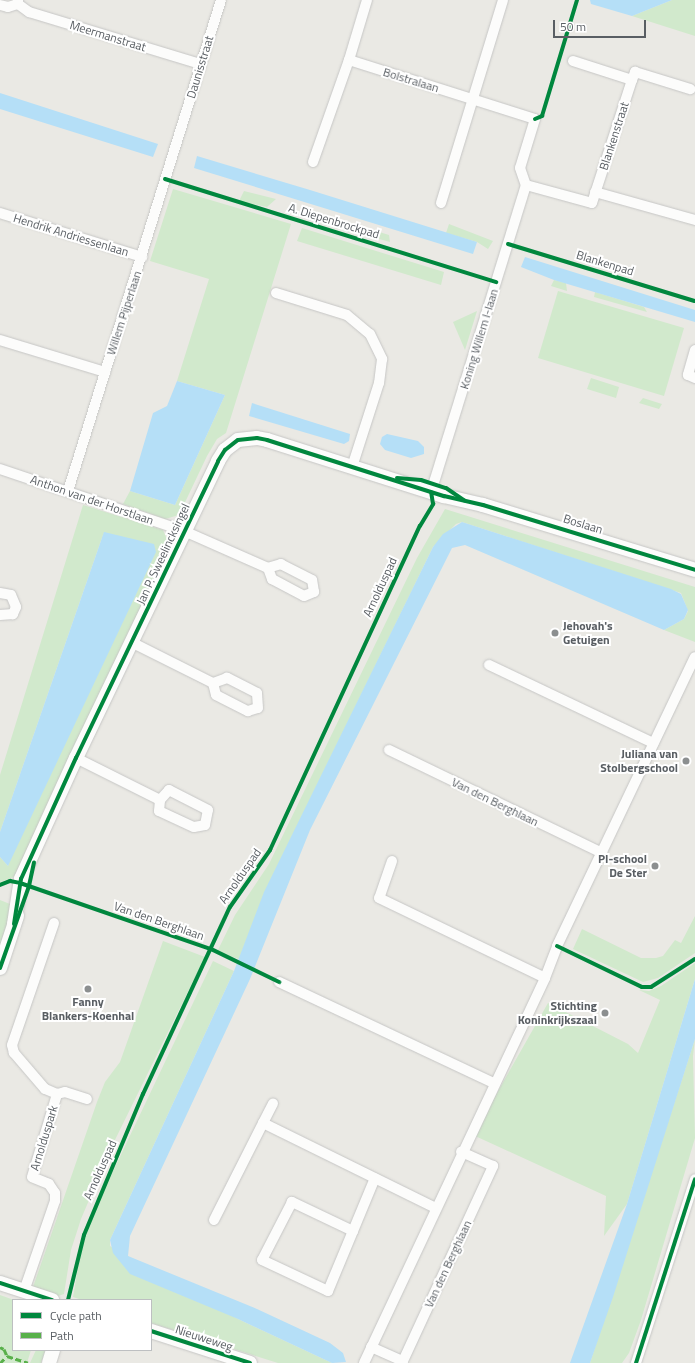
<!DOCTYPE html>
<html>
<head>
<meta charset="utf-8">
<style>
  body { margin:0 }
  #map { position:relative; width:695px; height:1363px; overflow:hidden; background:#eae9e4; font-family:"Titillium Web",sans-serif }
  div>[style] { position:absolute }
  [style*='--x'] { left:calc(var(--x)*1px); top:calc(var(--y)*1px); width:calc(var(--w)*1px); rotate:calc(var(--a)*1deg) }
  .green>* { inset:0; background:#d1e9cc }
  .water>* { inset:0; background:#b5dff7 }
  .roads { filter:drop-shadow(0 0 1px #c6c6c5) drop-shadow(0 0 1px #c6c6c5) }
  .street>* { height:10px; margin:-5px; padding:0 5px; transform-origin:5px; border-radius:5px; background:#fcfcfb }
  .secondary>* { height:14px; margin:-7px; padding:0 7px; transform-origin:7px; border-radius:7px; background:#fcfcfb }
  .quiet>* { height:3px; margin-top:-1.5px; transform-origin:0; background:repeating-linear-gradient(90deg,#58b04a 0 6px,transparent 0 9px) }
  .cycleway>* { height:4px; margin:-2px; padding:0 2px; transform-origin:2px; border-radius:2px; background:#00873e }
  .dots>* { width:11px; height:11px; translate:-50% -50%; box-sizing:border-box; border:2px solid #fff; border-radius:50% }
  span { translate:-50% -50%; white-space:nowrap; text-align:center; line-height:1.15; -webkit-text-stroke:4px #fff; paint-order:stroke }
  .street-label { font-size:12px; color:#595e63 }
  .poi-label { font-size:12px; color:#595e63; font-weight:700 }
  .left { translate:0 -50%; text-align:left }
  .right { translate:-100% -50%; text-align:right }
  .legend { position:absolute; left:12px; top:1299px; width:140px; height:52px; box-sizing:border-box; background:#fff; border:1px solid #bdbfc1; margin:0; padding:5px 7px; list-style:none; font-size:12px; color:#595e63 }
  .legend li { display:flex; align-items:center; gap:8px; height:20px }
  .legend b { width:20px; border:1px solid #bdbfc1 }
  .scale { position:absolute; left:553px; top:20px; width:93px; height:18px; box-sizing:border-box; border:2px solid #595e63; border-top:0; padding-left:5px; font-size:12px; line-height:14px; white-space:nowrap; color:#595e63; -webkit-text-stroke:3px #fff; paint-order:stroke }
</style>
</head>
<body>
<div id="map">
  <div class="green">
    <i style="clip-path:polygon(672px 0,695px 0,695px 36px,632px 16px)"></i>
    <i style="clip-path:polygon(173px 189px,291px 224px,226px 433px,217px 439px,207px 456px,179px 515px,165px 519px,123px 504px,130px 491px,175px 505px,225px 395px,177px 381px,209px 279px,150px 261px)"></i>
    <i style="clip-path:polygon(244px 191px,276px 199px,267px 207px,239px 201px)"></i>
    <i style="clip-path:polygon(327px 216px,389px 235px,390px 242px,322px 223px)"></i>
    <i style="clip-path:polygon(449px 224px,493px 241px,488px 249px,477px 242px,446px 233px)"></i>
    <i style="clip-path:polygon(302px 228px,444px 272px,441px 285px,297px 241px)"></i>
    <i style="clip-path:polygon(554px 280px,566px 283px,567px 291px,551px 286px)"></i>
    <i style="clip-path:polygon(558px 291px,684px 328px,664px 396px,538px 358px)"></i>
    <i style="clip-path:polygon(595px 292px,644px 307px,647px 312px,594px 297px)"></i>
    <i style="clip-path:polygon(477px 311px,465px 350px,453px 322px)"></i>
    <i style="clip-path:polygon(591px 378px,619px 387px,616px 398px,587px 389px)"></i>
    <i style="clip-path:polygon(643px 398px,662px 404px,659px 409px,639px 403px)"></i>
    <i style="clip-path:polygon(83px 505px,163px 530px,171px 549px,17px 876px,0 882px,0 857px,8px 866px,104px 532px,0 832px,0 775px)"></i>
    <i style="clip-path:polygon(445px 509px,695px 587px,695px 642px,664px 630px,684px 619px,688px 611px,681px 593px,462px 522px,456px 524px,433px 547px,265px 892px,239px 959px,217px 952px,235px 915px,269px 864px,417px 558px)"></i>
    <i style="clip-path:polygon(0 900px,15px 906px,0 955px)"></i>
    <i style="clip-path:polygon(695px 916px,695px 953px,658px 978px,643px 982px,573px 949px,582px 929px,641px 958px,656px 958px,663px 956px,675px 940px,681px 943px)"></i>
    <i style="clip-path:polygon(163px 941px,205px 957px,112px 1146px,81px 1219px,71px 1250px,64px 1294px,55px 1297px,32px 1290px,97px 1102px,105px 1082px,120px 1062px)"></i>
    <i style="clip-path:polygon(213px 961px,234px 971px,110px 1240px,110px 1246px,238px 1319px,332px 1363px,278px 1363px,151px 1323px,151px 1300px,82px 1300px,73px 1297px,81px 1250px,97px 1205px)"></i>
    <i style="clip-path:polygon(695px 963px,695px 979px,627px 1204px,604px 1236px,606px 1196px,473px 1135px,548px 1003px,628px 1044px,638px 1053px,660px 1000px,639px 990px,649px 991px,661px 986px)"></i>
    <i style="clip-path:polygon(695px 1039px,693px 1056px,695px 1138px,641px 1320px,629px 1353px,622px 1363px,590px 1363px)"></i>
    <i style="clip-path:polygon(0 1295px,14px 1300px,13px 1350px,31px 1350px,27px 1363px,0 1363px)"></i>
    <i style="clip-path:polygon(36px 1350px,46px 1350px,41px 1363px,30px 1363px)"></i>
  </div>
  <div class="water">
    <i style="clip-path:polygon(590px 0,672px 0,632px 16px,591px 4px)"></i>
    <i style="clip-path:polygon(0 93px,158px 144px,153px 157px,0 109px)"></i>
    <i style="clip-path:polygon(197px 156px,310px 190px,477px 242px,473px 254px,194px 168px)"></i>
    <i style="clip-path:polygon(525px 257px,695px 310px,695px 322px,554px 280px,521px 267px)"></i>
    <i style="clip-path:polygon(177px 381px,225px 395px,175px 505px,130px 491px,153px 413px,167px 406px)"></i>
    <i style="clip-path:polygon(252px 403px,350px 434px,349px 441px,344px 444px,249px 416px)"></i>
    <i style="clip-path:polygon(387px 434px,418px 441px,424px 447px,424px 454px,411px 458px,385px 450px,380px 444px,382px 437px)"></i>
    <i style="clip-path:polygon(462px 522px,671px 589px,681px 594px,688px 610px,684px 619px,664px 630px,465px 545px,452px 548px,310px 830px,250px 979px,130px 1236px,128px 1256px,257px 1309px,330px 1343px,343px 1353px,346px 1362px,332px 1363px,238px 1319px,130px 1274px,113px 1253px,110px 1240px,234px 971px,264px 892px,433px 547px,443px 534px)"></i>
    <i style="clip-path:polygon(104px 532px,154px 544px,156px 552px,8px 866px,0 857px,0 832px)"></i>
    <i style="clip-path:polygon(695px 979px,695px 1039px,613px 1297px,590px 1363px,570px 1363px,627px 1204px)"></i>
  </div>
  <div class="roads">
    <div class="street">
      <i style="--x:18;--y:0;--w:4;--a:90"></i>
      <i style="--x:18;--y:4;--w:14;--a:36"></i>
      <i style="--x:29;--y:12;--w:179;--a:16.9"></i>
      <i style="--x:0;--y:5;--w:8;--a:14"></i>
      <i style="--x:8;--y:7;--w:10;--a:-17"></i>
      <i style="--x:349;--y:60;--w:195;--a:17.6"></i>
      <i style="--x:535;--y:119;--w:51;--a:107"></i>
      <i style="--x:520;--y:168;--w:18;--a:71"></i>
      <i style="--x:573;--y:61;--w:62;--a:17.9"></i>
      <i style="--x:632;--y:80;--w:9;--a:-69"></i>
      <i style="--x:635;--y:72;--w:58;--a:17.2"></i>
      <i style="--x:313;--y:162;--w:108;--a:-70.6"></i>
      <i style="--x:349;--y:60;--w:63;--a:-73.3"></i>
      <i style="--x:526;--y:185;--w:68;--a:15.3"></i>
      <i style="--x:592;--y:203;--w:129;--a:-72"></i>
      <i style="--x:595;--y:192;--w:104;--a:15.6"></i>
      <i style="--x:441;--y:203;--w:212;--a:-73"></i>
      <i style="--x:0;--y:213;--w:149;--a:17.2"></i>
      <i style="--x:276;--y:293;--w:74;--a:17.2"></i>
      <i style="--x:347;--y:315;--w:30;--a:40"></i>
      <i style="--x:370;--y:334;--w:28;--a:64"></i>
      <i style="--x:382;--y:359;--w:24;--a:97"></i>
      <i style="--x:379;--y:383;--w:88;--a:107.8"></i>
      <i style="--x:0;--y:340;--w:110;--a:16.9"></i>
      <i style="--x:695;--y:350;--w:26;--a:106"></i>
      <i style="--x:688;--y:375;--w:8;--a:23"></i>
      <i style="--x:0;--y:469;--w:194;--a:18.6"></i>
      <i style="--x:184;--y:531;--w:92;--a:23.8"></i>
      <i style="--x:268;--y:568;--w:12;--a:70"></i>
      <i style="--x:272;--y:579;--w:36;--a:28"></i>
      <i style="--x:304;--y:596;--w:11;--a:-22"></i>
      <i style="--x:314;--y:592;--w:12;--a:-99"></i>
      <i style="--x:312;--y:580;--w:35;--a:-153"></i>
      <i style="--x:281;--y:564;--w:14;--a:163"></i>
      <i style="--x:68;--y:491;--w:514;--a:-72.69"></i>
      <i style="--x:431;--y:492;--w:321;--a:-72.8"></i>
      <i style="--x:0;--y:593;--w:11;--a:10"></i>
      <i style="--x:11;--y:595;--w:13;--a:67"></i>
      <i style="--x:16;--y:607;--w:8;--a:113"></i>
      <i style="--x:13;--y:614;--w:13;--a:176"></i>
      <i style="--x:133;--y:643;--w:89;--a:26.6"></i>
      <i style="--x:213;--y:683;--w:12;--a:76"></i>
      <i style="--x:216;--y:695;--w:36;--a:27"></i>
      <i style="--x:248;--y:711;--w:10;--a:-17"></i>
      <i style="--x:258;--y:708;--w:15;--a:-94"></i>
      <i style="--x:257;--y:693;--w:34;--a:-153"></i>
      <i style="--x:227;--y:678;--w:15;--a:160"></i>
      <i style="--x:489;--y:665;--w:182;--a:25.4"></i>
      <i style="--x:389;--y:750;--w:237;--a:25.8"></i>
      <i style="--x:76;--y:758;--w:94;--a:26.6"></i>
      <i style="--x:160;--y:800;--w:11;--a:95"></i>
      <i style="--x:159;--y:811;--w:38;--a:25"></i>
      <i style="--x:194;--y:827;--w:11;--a:-10"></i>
      <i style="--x:205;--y:825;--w:15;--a:-79"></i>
      <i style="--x:208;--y:810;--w:44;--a:-152.9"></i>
      <i style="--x:169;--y:790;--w:13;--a:132"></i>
      <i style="--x:392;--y:861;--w:39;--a:109"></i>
      <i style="--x:379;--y:898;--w:184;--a:25.7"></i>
      <i style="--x:279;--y:982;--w:238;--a:25.2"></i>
      <i style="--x:57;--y:1094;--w:8;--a:-14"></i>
      <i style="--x:65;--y:1092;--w:23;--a:18"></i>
      <i style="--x:263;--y:1123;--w:22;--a:-63"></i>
      <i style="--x:214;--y:1220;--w:109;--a:-63.2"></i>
      <i style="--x:263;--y:1123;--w:193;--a:26.2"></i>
      <i style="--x:353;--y:1231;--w:68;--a:-154.6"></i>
      <i style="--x:292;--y:1202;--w:65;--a:117.3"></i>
      <i style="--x:262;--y:1260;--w:73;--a:25.2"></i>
      <i style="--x:328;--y:1291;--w:65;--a:-67.4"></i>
      <i style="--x:353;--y:1231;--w:57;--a:-67.5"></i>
      <i style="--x:24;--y:1291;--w:95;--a:-71"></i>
      <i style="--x:55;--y:1201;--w:8;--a:-90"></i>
      <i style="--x:55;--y:1193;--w:11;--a:-124"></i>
      <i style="--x:49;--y:1184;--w:18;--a:-158"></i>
      <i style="--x:32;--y:1177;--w:87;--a:-73.2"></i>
      <i style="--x:57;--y:1094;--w:13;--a:-157"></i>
      <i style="--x:45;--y:1089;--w:48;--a:-130.7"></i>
      <i style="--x:14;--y:1053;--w:8;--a:-104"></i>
      <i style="--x:12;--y:1045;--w:129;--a:-71"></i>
      <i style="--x:371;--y:1347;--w:35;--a:24"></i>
      <i style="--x:403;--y:1361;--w:215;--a:-65.2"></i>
      <i style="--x:493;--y:1166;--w:35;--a:-156"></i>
      <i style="--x:364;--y:1363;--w:425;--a:-64.8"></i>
      <i style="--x:545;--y:978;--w:34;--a:-69"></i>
      <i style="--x:557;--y:946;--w:320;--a:-64.5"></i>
      <i style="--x:636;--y:1363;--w:193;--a:-72.2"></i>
    </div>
    <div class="secondary">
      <i style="--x:14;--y:924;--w:46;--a:-81.2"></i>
      <i style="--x:21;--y:879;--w:133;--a:-65.6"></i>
      <i style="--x:76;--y:758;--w:329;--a:-64.4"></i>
      <i style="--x:218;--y:461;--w:13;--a:-58"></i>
      <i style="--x:225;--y:450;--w:16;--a:-38"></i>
      <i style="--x:238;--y:440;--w:19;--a:-6"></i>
      <i style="--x:257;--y:438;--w:10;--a:11"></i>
      <i style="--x:267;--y:440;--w:186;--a:17.6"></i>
      <i style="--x:444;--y:496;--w:40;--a:13"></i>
      <i style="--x:483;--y:505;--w:222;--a:17"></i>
      <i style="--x:0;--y:968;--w:55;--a:-71.9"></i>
      <i style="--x:0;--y:1283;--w:55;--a:18.1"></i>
      <i style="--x:151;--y:1331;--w:104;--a:17.9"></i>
      <i style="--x:49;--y:1363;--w:14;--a:-73"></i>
    </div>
  </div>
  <div class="quiet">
    <i style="--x:0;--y:1347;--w:4;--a:27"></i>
    <i style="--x:4;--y:1349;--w:8;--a:67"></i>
    <i style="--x:0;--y:1363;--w:10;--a:-45"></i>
    <i style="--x:7;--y:1356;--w:22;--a:18"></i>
  </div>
  <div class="cycleway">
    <i style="--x:535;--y:119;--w:8;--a:-23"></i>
    <i style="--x:542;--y:116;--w:121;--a:-73.2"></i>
    <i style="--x:165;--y:179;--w:347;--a:17.3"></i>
    <i style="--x:508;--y:244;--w:195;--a:17"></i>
    <i style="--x:397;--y:478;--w:24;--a:5"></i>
    <i style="--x:421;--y:480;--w:26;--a:18"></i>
    <i style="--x:446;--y:488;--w:22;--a:34"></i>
    <i style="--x:0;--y:885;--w:11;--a:-22"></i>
    <i style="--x:10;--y:881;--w:10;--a:11"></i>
    <i style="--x:20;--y:883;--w:202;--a:19.1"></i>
    <i style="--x:211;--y:949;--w:76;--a:25.9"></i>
    <i style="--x:14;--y:924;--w:46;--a:-81.2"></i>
    <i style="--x:21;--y:879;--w:133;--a:-65.6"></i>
    <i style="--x:76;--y:758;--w:329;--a:-64.4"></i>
    <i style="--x:218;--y:461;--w:13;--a:-58"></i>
    <i style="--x:225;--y:450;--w:16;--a:-38"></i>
    <i style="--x:238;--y:440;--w:19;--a:-6"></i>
    <i style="--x:257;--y:438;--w:10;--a:11"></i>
    <i style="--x:267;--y:440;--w:186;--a:17.6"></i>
    <i style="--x:444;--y:496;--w:40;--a:13"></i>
    <i style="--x:483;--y:505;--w:222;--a:17"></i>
    <i style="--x:557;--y:946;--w:94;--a:25.8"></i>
    <i style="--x:642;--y:987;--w:9;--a:0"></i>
    <i style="--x:651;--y:987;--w:52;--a:-32.5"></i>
    <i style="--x:0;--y:968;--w:87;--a:-70.5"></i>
    <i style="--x:29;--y:886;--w:24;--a:-78"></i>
    <i style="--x:0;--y:1283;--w:55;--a:18.1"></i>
    <i style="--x:68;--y:1300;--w:67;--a:-76.2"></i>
    <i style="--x:84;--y:1235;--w:153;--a:-67.3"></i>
    <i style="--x:143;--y:1094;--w:206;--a:-65.1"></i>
    <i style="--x:230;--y:907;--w:70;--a:-54.9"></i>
    <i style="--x:270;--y:850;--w:357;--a:-65.2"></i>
    <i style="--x:420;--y:526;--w:26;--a:-59"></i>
    <i style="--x:433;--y:504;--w:12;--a:-99"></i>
    <i style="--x:151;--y:1331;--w:104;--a:17.9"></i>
    <i style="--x:636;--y:1363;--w:193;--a:-72.2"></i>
  </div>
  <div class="dots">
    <i style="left:555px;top:633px;background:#8c8f90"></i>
    <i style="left:686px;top:761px;background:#8c8f90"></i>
    <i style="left:655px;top:866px;background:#8c8f90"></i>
    <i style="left:88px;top:989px;background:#8c8f90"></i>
    <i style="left:605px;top:1013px;background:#8c8f90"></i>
  </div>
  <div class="street-label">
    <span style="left:108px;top:36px;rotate:17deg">Meermanstraat</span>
    <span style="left:200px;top:67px;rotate:-73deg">Daunisstraat</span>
    <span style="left:411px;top:80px;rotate:17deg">Bolstralaan</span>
    <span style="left:614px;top:136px;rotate:-72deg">Blankenstraat</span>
    <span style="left:334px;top:221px;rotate:17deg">A. Diepenbrockpad</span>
    <span style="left:71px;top:235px;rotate:17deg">Hendrik Andriessenlaan</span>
    <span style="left:605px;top:263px;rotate:17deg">Blankenpad</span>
    <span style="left:124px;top:313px;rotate:-72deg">Willem Pijperlaan</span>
    <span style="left:479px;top:339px;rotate:-73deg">Koning Willem I-laan</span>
    <span style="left:92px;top:500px;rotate:19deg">Anthon van der Horstlaan</span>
    <span style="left:583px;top:524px;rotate:17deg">Boslaan</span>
    <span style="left:163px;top:554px;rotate:-65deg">Jan P. Sweelincksingel</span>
    <span style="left:380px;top:587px;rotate:-65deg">Arnolduspad</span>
    <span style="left:495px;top:802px;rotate:26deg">Van den Berghlaan</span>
    <span style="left:240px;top:876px;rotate:-55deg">Arnolduspad</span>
    <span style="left:159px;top:921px;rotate:19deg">Van den Berghlaan</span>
    <span style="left:44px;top:1138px;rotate:-73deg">Arnolduspark</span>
    <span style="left:100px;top:1170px;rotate:-66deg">Arnolduspad</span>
    <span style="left:448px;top:1264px;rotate:-65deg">Van den Berghlaan</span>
    <span style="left:204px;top:1338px;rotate:18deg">Nieuweweg</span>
  </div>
  <div class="poi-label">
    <span class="left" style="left:563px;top:633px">Jehovah's<br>Getuigen</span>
    <span class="right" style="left:678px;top:761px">Juliana van<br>Stolbergschool</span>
    <span class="right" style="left:647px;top:866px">PI-school<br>De Ster</span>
    <span style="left:88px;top:1009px">Fanny<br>Blankers-Koenhal</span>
    <span class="right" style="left:597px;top:1013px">Stichting<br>Koninkrijkszaal</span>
  </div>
  <ul class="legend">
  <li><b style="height:5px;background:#00873e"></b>Cycle path</li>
  <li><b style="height:5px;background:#58b04a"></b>Path</li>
  </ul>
  <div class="scale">50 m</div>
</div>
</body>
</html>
